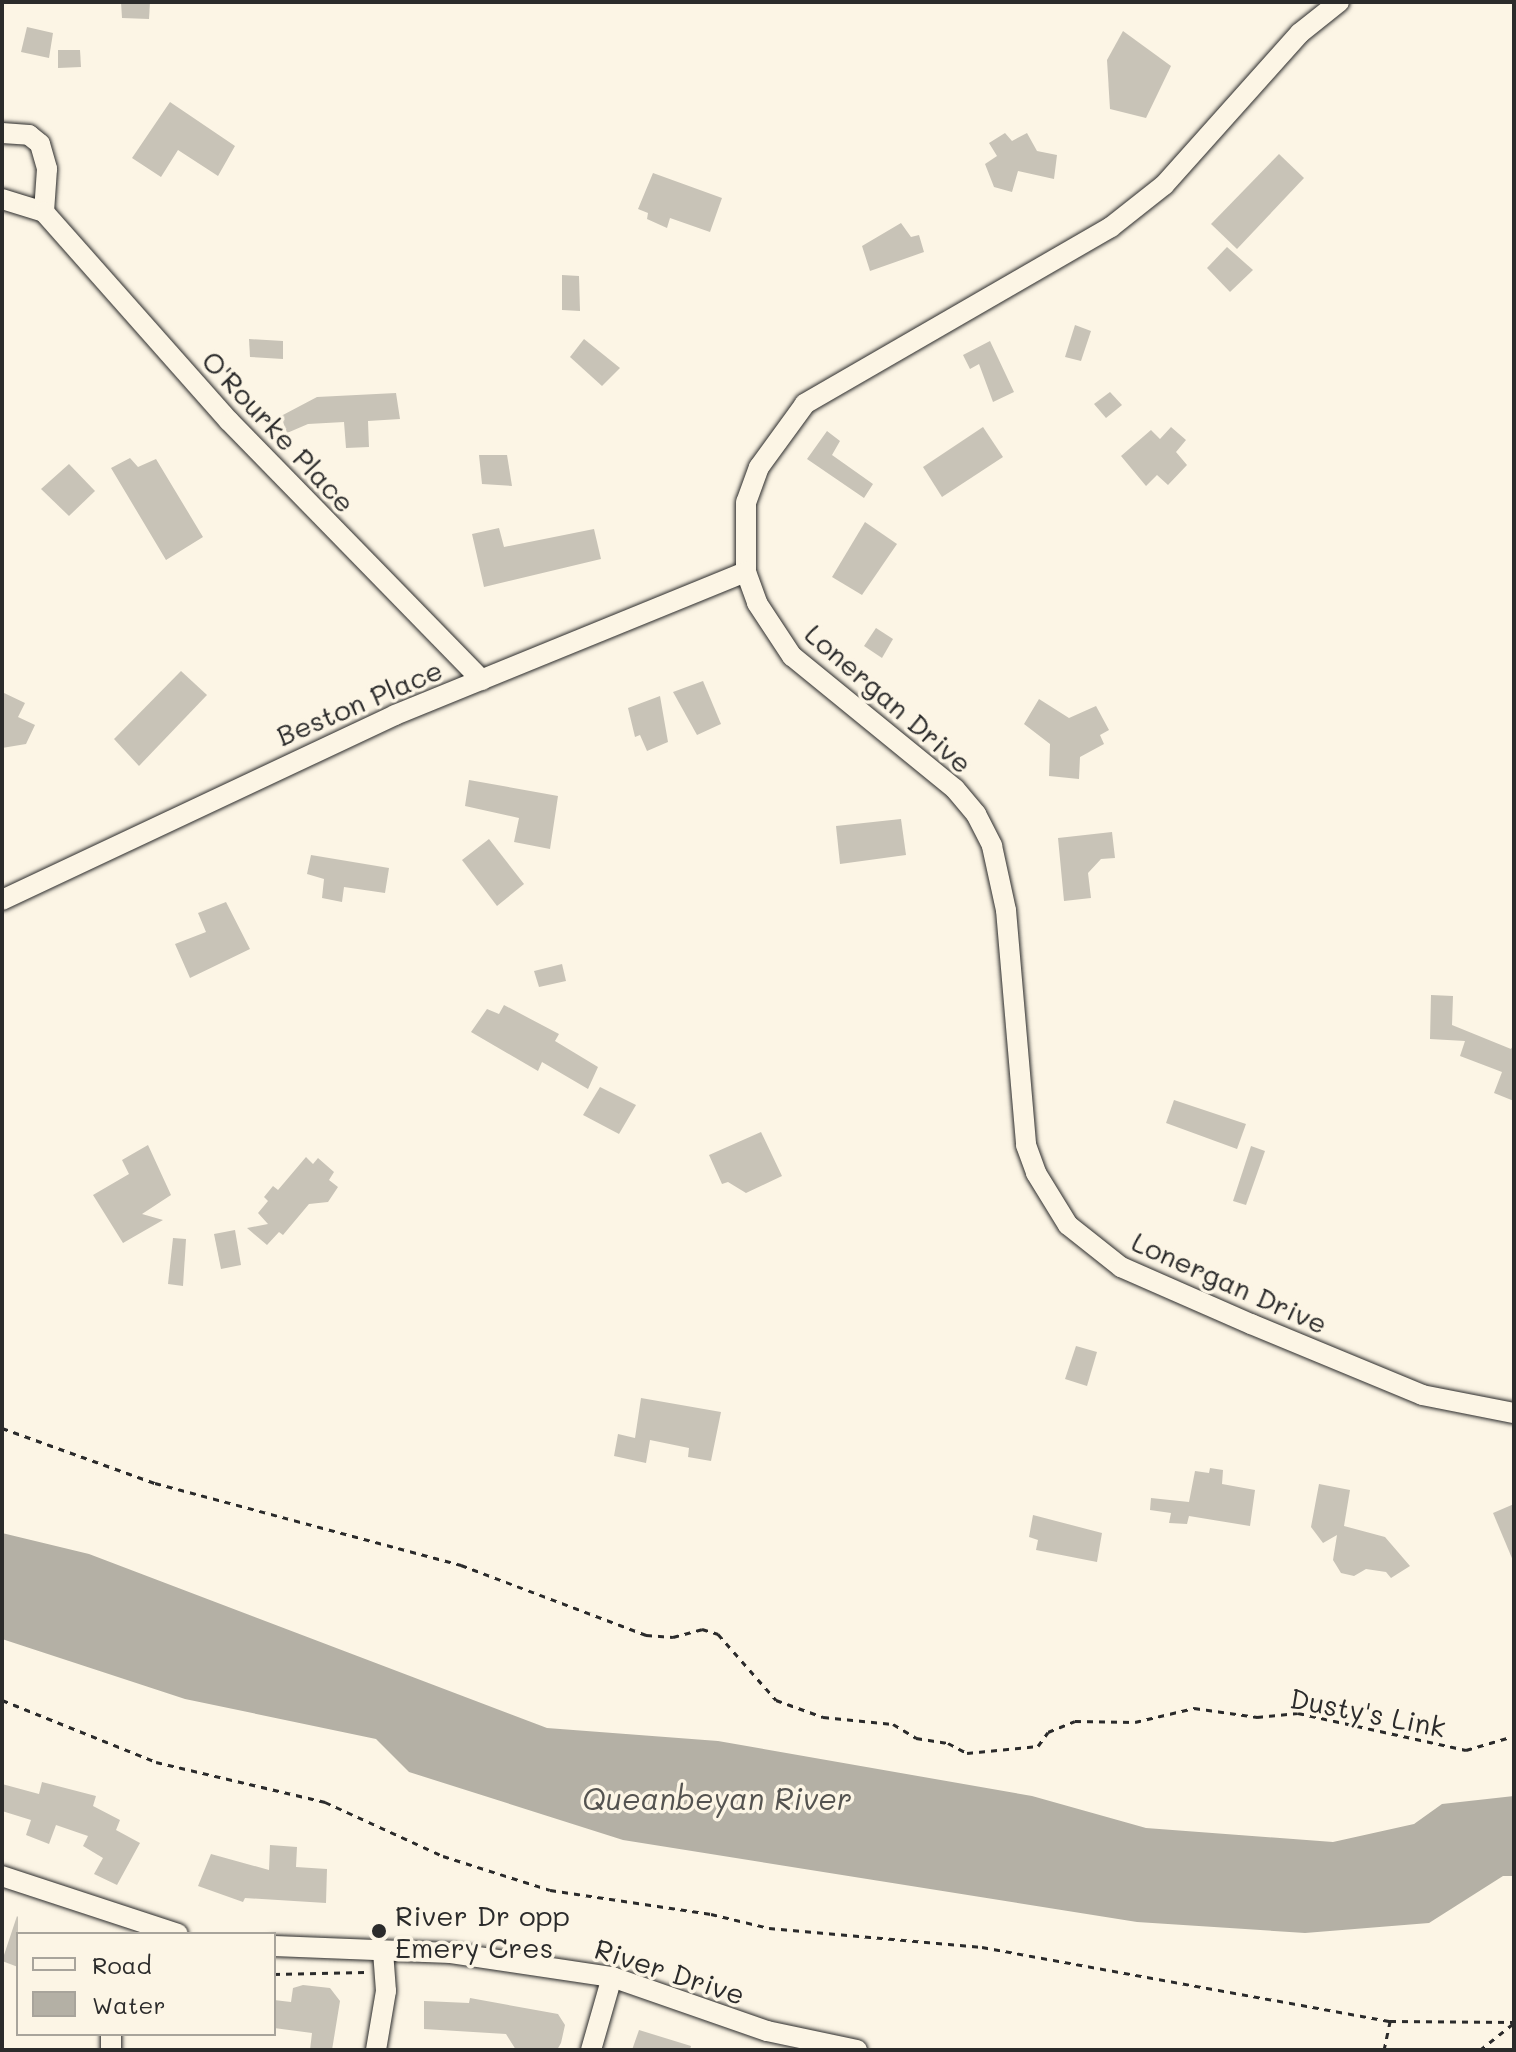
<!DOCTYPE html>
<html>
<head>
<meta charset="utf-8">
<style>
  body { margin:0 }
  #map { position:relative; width:1516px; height:2052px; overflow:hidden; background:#fcf5e5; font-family:Mali,sans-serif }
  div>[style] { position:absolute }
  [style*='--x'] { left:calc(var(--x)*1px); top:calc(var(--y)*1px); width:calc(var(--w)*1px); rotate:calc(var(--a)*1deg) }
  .water>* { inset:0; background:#b4b0a5 }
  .building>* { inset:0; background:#c8c3b7 }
  .path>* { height:3px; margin-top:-1.5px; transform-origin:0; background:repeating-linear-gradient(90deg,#2b2b2b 0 6px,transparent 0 12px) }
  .roads { filter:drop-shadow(0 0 2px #2b2b2b) drop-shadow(0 0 2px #2b2b2b) }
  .minor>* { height:20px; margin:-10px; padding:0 10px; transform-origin:10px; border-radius:10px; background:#fcf5e5 }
  .dots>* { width:22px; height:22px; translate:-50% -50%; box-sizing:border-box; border:4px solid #fcf5e5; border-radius:50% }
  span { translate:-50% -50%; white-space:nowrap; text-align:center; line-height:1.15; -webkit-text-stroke:7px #fcf5e5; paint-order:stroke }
  .street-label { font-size:28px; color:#2b2b2b }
  .poi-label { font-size:28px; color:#2b2b2b }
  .left { translate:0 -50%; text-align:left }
  .water-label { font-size:30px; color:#545350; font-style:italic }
  .frame { position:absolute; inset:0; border:4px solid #2b2b2b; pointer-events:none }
  .legend { position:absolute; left:16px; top:1932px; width:260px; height:104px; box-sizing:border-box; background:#fcf5e5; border:2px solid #a8a49b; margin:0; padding:10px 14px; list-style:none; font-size:24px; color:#2b2b2b }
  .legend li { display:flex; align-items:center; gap:16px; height:40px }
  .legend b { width:40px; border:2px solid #a8a49b }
</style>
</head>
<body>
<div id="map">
  <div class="water">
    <i style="clip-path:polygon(2px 1533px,89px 1554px,547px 1728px,718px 1741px,1032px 1796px,1146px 1828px,1333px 1842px,1414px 1824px,1442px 1804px,1514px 1796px,1514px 1876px,1503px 1876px,1429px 1923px,1305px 1933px,1137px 1922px,623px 1840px,409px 1772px,376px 1739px,185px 1699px,2px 1639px)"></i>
  </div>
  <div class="building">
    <i style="clip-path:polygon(121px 2px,150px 2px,149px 19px,122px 18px)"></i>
    <i style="clip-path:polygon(27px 27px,53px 33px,49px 58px,21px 52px)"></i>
    <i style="clip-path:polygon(1123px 31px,1171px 66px,1146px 118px,1110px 109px,1107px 60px)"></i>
    <i style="clip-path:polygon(58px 50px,80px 50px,81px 67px,58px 68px)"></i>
    <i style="clip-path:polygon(170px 102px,235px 146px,218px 176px,178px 150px,161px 177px,132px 158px)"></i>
    <i style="clip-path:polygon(1005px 133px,1012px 141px,1027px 133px,1037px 151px,1057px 155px,1054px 179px,1018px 171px,1012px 192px,994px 187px,985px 164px,997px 156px,989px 143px)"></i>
    <i style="clip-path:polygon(1279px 154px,1304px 178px,1237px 249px,1211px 224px)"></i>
    <i style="clip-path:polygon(653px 173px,722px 198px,710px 232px,670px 218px,667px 228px,647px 219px,648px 213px,638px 209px)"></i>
    <i style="clip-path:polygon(901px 223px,911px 237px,919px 235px,924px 252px,870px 271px,862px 246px)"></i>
    <i style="clip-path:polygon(1227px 247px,1253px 270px,1230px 292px,1207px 268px)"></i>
    <i style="clip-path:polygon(562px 275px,579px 276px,580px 311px,562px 310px)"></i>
    <i style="clip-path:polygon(1075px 325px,1091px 331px,1081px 361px,1065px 357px)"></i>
    <i style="clip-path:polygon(249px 339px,283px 341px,283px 359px,250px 357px)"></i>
    <i style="clip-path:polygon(584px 339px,620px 368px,602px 386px,570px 357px)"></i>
    <i style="clip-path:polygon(990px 341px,1014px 392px,993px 402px,979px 364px,970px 369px,963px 355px)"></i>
    <i style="clip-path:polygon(1110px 392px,1122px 405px,1106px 418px,1094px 404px)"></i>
    <i style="clip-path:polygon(396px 393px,400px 419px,368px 421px,369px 447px,346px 448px,344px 422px,308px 424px,287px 433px,281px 416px,317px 397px)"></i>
    <i style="clip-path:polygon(983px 427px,1003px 457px,942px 497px,923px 467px)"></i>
    <i style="clip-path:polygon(1171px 427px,1186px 440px,1176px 452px,1187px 465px,1168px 485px,1157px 475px,1146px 486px,1121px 456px,1151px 430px,1160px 439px)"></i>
    <i style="clip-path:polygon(827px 431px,840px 441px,832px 455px,873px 484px,864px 498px,807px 459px)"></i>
    <i style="clip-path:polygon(479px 455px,507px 455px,512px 486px,482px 484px)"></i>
    <i style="clip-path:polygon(130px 458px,138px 467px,156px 459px,203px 537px,166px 560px,111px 468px)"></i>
    <i style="clip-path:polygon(69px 464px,95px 491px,69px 516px,41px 489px)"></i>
    <i style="clip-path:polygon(865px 522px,897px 544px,862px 595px,832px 577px)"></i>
    <i style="clip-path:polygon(499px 528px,504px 547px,594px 529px,601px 559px,484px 587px,472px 534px)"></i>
    <i style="clip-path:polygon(876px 628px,893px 639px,882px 658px,864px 646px)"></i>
    <i style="clip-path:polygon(181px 671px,207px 695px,139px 766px,114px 739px)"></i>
    <i style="clip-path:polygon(703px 681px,721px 724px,697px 735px,673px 692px)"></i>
    <i style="clip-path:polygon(2px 692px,25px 703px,18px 717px,35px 725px,26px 744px,2px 748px)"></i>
    <i style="clip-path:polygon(660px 696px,668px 742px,647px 751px,640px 735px,635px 737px,628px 708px)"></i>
    <i style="clip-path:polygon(1039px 699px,1069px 718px,1096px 706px,1109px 730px,1100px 735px,1104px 744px,1080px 757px,1079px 779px,1049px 776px,1050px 744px,1024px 724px)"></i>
    <i style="clip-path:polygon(469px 780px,558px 796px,550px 849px,514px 842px,519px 818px,465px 806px)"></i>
    <i style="clip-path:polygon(901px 819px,906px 855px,840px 864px,836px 826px)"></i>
    <i style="clip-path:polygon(1112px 832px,1115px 858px,1101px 859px,1088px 873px,1091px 898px,1064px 901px,1058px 838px)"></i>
    <i style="clip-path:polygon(489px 839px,524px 884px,497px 906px,462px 860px)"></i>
    <i style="clip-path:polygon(311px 855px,389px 868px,385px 893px,344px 887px,342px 902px,322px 898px,324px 879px,307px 874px)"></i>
    <i style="clip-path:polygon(226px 902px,250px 949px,190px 978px,175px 944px,206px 932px,198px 913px)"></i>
    <i style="clip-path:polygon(562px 964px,566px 981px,539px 987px,534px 971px)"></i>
    <i style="clip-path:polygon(1431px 995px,1453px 996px,1452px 1025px,1511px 1049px,1514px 1044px,1514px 1101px,1494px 1093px,1502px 1072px,1460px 1056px,1465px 1041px,1430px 1039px)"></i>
    <i style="clip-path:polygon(504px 1005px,559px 1034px,555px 1041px,598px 1067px,588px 1089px,542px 1062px,538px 1071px,471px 1032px,487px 1009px,499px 1014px)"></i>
    <i style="clip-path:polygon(600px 1087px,636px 1105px,619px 1134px,583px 1115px)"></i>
    <i style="clip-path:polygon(1174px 1100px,1246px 1124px,1237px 1149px,1166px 1123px)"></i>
    <i style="clip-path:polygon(761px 1132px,782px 1176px,746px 1193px,728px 1182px,722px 1184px,709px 1155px)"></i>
    <i style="clip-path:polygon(148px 1145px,171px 1195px,142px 1214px,163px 1220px,123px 1243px,93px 1195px,129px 1174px,122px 1160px)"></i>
    <i style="clip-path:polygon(1251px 1146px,1265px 1151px,1246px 1205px,1233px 1201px)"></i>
    <i style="clip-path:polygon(306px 1157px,313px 1164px,318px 1158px,334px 1172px,329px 1180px,338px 1187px,328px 1202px,309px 1204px,283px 1235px,279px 1232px,267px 1245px,247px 1228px,268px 1224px,258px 1213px,268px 1201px,264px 1197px,273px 1186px,278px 1190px)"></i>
    <i style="clip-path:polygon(235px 1230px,241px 1265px,221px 1269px,214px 1234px)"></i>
    <i style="clip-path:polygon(173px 1238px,186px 1239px,183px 1286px,168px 1284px)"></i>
    <i style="clip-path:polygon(1076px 1346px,1097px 1352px,1087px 1386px,1065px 1379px)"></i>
    <i style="clip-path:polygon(641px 1398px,721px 1412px,711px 1461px,688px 1457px,689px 1448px,650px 1440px,646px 1463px,614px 1456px,618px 1434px,635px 1438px)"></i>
    <i style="clip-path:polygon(1210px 1468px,1223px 1470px,1222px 1484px,1255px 1490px,1250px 1526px,1189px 1516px,1187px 1524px,1169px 1523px,1171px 1513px,1150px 1510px,1151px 1498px,1189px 1502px,1195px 1471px,1209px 1473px)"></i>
    <i style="clip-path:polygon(1319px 1484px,1350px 1490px,1344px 1526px,1385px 1537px,1410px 1566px,1391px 1578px,1386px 1572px,1366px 1569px,1354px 1576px,1341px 1573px,1333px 1560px,1337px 1535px,1323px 1543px,1311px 1527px)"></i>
    <i style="clip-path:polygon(1514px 1504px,1514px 1563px,1493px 1513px)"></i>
    <i style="clip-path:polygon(1033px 1515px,1102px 1533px,1097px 1562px,1036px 1550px,1038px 1540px,1029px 1537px)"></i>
    <i style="clip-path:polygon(42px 1782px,96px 1796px,93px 1806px,120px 1820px,116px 1830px,140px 1843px,117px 1885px,94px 1874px,103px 1858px,83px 1846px,88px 1836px,56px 1825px,49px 1844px,26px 1835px,31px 1820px,2px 1811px,2px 1784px,39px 1794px)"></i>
    <i style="clip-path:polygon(270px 1845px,297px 1847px,296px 1867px,327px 1869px,326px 1903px,245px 1898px,243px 1902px,198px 1886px,211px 1854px,269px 1870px)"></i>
    <i style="clip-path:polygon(17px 1916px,18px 1917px,18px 1967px,2px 1961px)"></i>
    <i style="clip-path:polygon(303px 1985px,330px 1988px,340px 2001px,332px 2050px,310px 2050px,312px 2033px,274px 2028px,274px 2000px,291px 2002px,293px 1988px)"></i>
    <i style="clip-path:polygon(470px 1998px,558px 2014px,565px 2025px,561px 2043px,557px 2050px,516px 2050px,506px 2034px,424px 2029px,424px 2001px,469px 2003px)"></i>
    <i style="clip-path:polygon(639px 2030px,691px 2046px,690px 2050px,632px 2050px)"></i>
  </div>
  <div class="path">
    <i style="--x:2;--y:1428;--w:163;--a:19.8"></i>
    <i style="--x:155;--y:1483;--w:317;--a:15"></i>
    <i style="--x:461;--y:1565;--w:198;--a:20.7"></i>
    <i style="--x:646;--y:1635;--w:27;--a:4"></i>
    <i style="--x:673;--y:1637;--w:30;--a:-15"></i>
    <i style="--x:702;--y:1629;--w:17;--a:17"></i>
    <i style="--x:718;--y:1634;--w:88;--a:48.7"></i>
    <i style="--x:776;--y:1700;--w:50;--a:19.9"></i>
    <i style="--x:823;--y:1717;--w:70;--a:5.7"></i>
    <i style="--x:893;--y:1724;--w:27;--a:31"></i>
    <i style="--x:916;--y:1738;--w:32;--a:9"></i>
    <i style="--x:948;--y:1743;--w:21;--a:28"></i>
    <i style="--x:967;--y:1753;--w:71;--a:-5.6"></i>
    <i style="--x:1038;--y:1746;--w:17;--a:-54"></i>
    <i style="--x:1048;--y:1732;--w:29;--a:-22"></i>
    <i style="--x:1075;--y:1721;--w:60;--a:1"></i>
    <i style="--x:1135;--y:1722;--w:61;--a:-13.3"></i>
    <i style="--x:1194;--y:1708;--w:64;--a:8.1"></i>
    <i style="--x:1257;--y:1717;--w:41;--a:-5.6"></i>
    <i style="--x:1298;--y:1713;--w:172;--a:12.4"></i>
    <i style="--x:1466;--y:1750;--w:50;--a:-16.3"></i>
    <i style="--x:2;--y:1700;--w:166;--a:21.9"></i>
    <i style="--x:156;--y:1762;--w:174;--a:13.3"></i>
    <i style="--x:325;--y:1802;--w:130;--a:24.6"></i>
    <i style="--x:443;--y:1856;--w:112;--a:17.6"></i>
    <i style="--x:550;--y:1890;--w:163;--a:8.5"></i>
    <i style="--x:711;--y:1914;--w:60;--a:13.6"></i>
    <i style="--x:769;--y:1928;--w:214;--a:5.1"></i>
    <i style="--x:982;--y:1947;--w:415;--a:10.3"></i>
    <i style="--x:1390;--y:2021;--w:124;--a:0.5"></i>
    <i style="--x:274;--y:1974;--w:91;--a:-1.3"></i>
    <i style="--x:1384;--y:2050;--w:30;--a:-78"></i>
    <i style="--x:1480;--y:2050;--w:43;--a:-38.5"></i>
  </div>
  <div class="roads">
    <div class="minor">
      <i style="--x:1339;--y:2;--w:50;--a:141.5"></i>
      <i style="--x:1300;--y:33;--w:204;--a:131.8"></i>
      <i style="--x:1164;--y:185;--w:68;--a:141.6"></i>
      <i style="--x:1111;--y:227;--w:354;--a:150"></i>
      <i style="--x:805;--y:404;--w:78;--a:126.1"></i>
      <i style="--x:759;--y:467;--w:37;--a:110"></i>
      <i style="--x:746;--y:502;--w:70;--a:90"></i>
      <i style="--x:746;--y:572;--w:33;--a:70"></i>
      <i style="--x:757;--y:603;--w:64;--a:56.6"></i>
      <i style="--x:792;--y:656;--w:210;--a:39.2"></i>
      <i style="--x:955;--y:789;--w:33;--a:50"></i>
      <i style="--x:976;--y:814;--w:36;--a:63"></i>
      <i style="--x:992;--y:846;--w:66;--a:77.7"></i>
      <i style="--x:1006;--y:910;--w:236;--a:85.1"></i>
      <i style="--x:1026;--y:1145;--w:30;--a:70"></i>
      <i style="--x:1036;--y:1173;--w:61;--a:58.4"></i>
      <i style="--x:1068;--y:1225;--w:68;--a:38.4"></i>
      <i style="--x:1121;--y:1267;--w:142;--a:23.7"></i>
      <i style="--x:1251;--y:1324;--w:185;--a:22.5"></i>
      <i style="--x:1422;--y:1395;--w:94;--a:11.1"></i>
      <i style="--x:2;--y:133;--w:27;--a:4"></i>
      <i style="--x:29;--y:135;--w:14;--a:39"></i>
      <i style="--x:40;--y:144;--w:26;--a:74"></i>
      <i style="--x:47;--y:169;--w:43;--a:94"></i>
      <i style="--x:2;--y:199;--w:44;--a:17.2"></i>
      <i style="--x:44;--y:212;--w:279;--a:48.5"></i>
      <i style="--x:229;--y:421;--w:362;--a:45.7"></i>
      <i style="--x:2;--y:900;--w:434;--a:-25.2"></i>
      <i style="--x:395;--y:715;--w:379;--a:-22.2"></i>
      <i style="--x:2;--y:1876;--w:185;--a:18.2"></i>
      <i style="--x:274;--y:1946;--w:177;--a:2.3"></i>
      <i style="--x:451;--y:1953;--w:163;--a:8.5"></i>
      <i style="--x:612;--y:1977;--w:164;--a:19.2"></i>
      <i style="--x:767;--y:2031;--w:92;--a:11.9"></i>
      <i style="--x:111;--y:2050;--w:16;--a:-90"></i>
      <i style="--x:376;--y:2050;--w:60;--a:-80.4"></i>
      <i style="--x:386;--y:1991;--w:40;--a:-94.3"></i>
      <i style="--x:591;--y:2050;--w:76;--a:-74"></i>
    </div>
  </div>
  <div class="dots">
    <i style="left:379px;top:1931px;background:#2b2b2b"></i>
  </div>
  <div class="street-label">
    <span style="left:279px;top:431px;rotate:47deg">O'Rourke Place</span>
    <span style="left:889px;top:698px;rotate:41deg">Lonergan Drive</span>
    <span style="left:359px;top:702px;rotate:-23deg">Beston Place</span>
    <span style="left:1230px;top:1282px;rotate:24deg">Lonergan Drive</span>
    <span style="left:1368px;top:1712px;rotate:11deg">Dusty's Link</span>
    <span style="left:670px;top:1971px;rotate:18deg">River Drive</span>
  </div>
  <div class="poi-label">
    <span class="left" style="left:395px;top:1931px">River Dr opp<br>Emery Cres</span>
  </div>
  <div class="water-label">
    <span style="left:717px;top:1798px">Queanbeyan River</span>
  </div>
  <div class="frame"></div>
  <ul class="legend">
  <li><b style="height:10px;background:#fcf5e5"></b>Road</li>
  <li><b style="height:22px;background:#b4b0a5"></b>Water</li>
  </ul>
</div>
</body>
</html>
